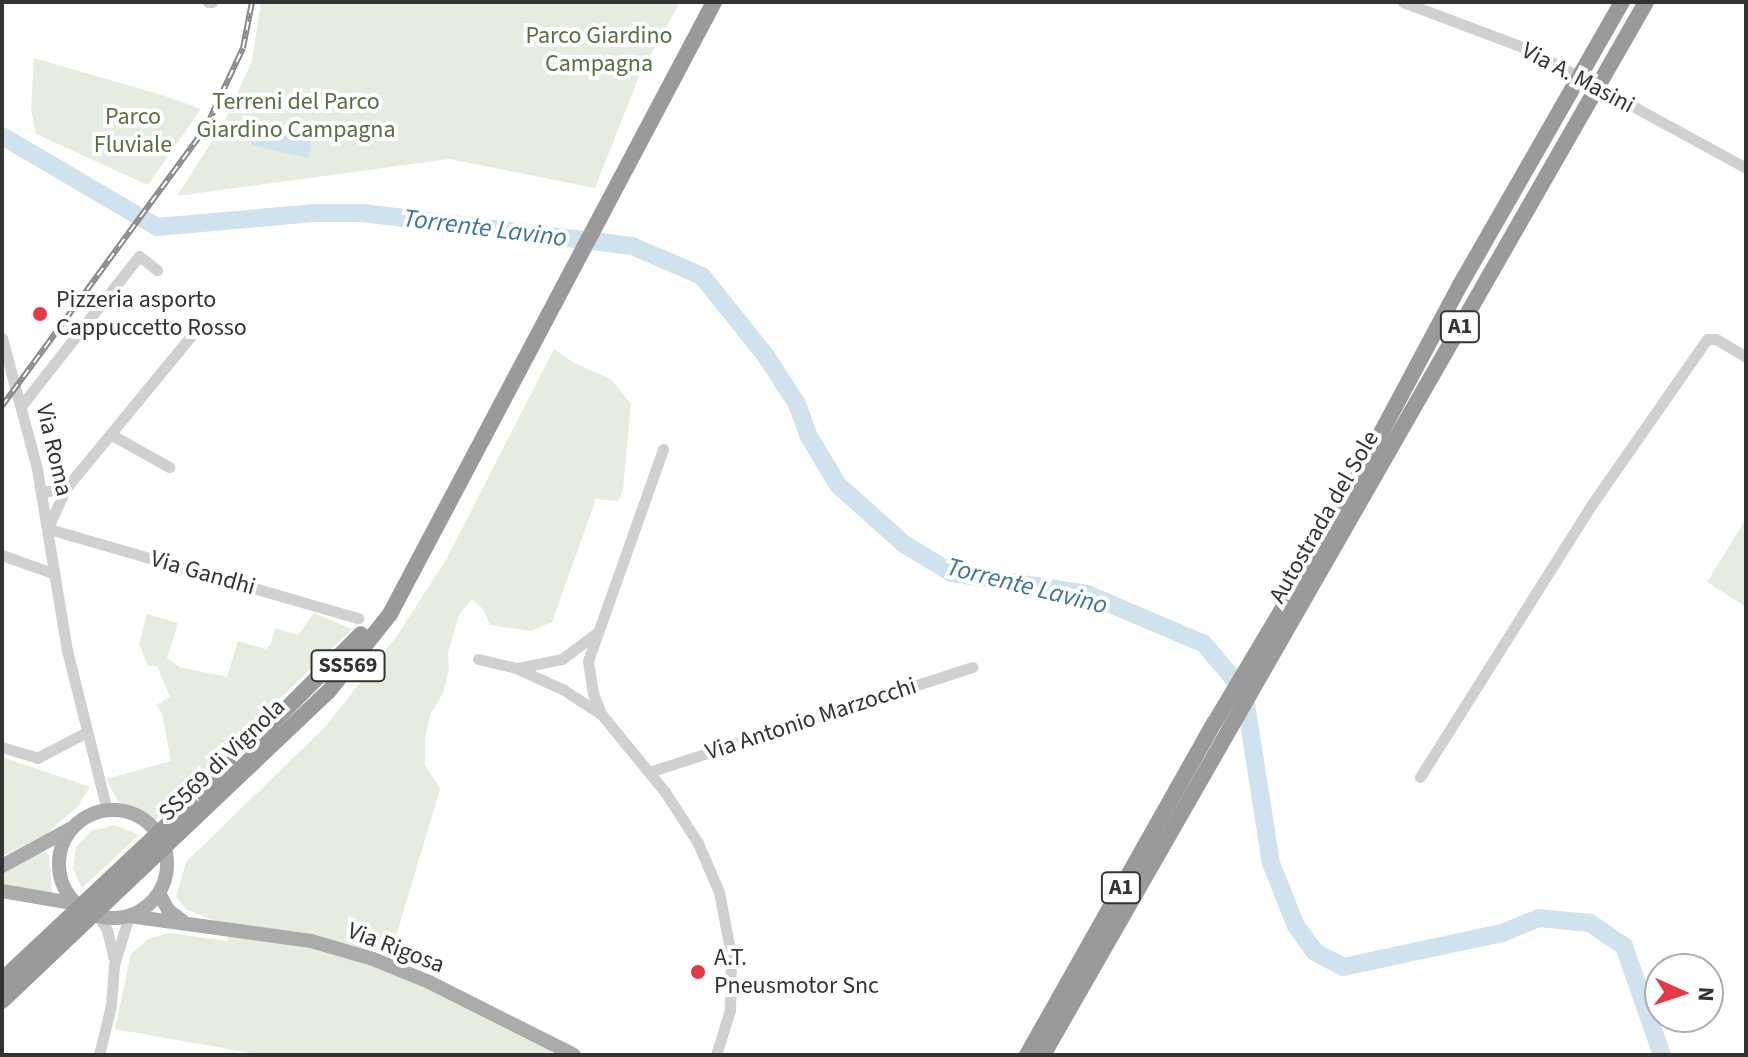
<!DOCTYPE html>
<html>
<head>
<meta charset="utf-8">
<style>
  body { margin:0 }
  #map { position:relative; width:1748px; height:1057px; overflow:hidden; background:#fff; font-family:"Source Sans 3",sans-serif }
  div>[style] { position:absolute }
  [style*='--x'] { left:calc(var(--x)*1px); top:calc(var(--y)*1px); width:calc(var(--w)*1px); rotate:calc(var(--a)*1deg) }
  .green>* { inset:0; background:#e6ecdf }
  .water>* { inset:0; background:#cfe2ee }
  .river>* { height:18px; margin:-9px; padding:0 9px; transform-origin:9px; border-radius:9px; background:#cfe2ee }
  .minor>* { height:11px; margin:-5.5px; padding:0 5.5px; transform-origin:5.5px; border-radius:5.5px; background:#d0d0d0 }
  .major>* { height:14px; margin:-7px; padding:0 7px; transform-origin:7px; border-radius:7px; background:#ababab }
  .major>.ring { margin:-7px; padding:0; box-sizing:content-box; background:none; border:14px solid #ababab; border-radius:50% }
  .highway>* { height:16px; margin:-8px; padding:0 8px; transform-origin:8px; border-radius:8px; background:#9a9a9a }
  .rail>* { height:6px; margin-top:-3px; transform-origin:0; background:repeating-linear-gradient(90deg,#fff 0 9px,#888 0 18px); box-sizing:border-box; border-block:2px solid #888 }
  .dots>* { width:22px; height:22px; translate:-50% -50%; box-sizing:border-box; border:4px solid #fff; border-radius:50% }
  span { translate:-50% -50%; white-space:nowrap; text-align:center; line-height:1.15; -webkit-text-stroke:8px #fff; paint-order:stroke }
  .shield-label span { padding:2px 6px; background:#fff; border:2px solid; border-radius:6px; -webkit-text-stroke-width:0 }
  .shield-label { font-size:22px; color:#333; font-weight:700 }
  .park-label { font-size:24px; color:#56703f }
  .street-label { font-size:24px; color:#333 }
  .poi-label { font-size:24px; color:#333 }
  .left { translate:0 -50%; text-align:left }
  .water-label { font-size:26px; color:#3f7597; font-style:italic }
  .frame { position:absolute; inset:0; border:4px solid #333; pointer-events:none }
  .north { position:absolute; left:1644px; top:953px; width:80px; height:80px; box-sizing:border-box; background:#fff; border:2px solid #adadad; border-radius:50%; rotate:93deg; font-size:22px; font-weight:700; line-height:32px; text-align:center; color:#333 }
  .north::after { content:''; display:block; margin:auto; width:28px; height:36px; background:#e63946; clip-path:polygon(50% 0,100% 100%,50% 72%,0 100%) }
</style>
</head>
<body>
<div id="map">
  <div class="green">
    <i style="clip-path:polygon(261px 2px,680px 2px,640px 74px,595px 188px,449px 159px,177px 196px,225px 121px,252px 61px)"></i>
    <i style="clip-path:polygon(34px 58px,165px 96px,201px 109px,148px 185px,36px 134px,31px 109px)"></i>
    <i style="clip-path:polygon(554px 349px,574px 363px,611px 379px,631px 404px,623px 489px,618px 501px,596px 499px,552px 622px,531px 631px,490px 625px,483px 609px,472px 599px,459px 615px,448px 653px,449px 669px,443px 693px,430px 715px,425px 739px,425px 765px,440px 789px,389px 960px,553px 1044px,550px 1055px,261px 1055px,115px 1029px,131px 954px,148px 939px,168px 933px,228px 941px,229px 926px,187px 910px,176px 897px,186px 862px,325px 727px,397px 636px,447px 558px)"></i>
    <i style="clip-path:polygon(1746px 519px,1746px 607px,1707px 582px)"></i>
    <i style="clip-path:polygon(314px 613px,352px 629px,155px 820px,118px 801px,106px 779px,171px 761px,162px 713px,156px 705px,170px 697px,157px 666px,148px 666px,139px 644px,147px 614px,178px 623px,167px 658px,179px 667px,227px 677px,238px 641px,266px 649px,271px 644px,275px 628px,298px 635px)"></i>
    <i style="clip-path:polygon(2px 757px,90px 787px,78px 806px,45px 835px,2px 856px)"></i>
    <i style="clip-path:polygon(114px 825px,139px 835px,82px 888px,73px 869px,76px 847px,91px 831px)"></i>
    <i style="clip-path:polygon(44px 851px,49px 855px,52px 893px,2px 887px,2px 870px)"></i>
  </div>
  <div class="water">
    <i style="clip-path:polygon(255px 127px,312px 139px,308px 158px,251px 145px)"></i>
  </div>
  <div class="river">
    <i style="--x:2;--y:136;--w:180;--a:30.4"></i>
    <i style="--x:157;--y:227;--w:159;--a:-5.1"></i>
    <i style="--x:315;--y:213;--w:48;--a:0"></i>
    <i style="--x:363;--y:213;--w:271;--a:7"></i>
    <i style="--x:632;--y:246;--w:76;--a:23.2"></i>
    <i style="--x:702;--y:276;--w:102;--a:51.3"></i>
    <i style="--x:766;--y:356;--w:57;--a:57.1"></i>
    <i style="--x:797;--y:404;--w:33;--a:70"></i>
    <i style="--x:808;--y:435;--w:58;--a:59"></i>
    <i style="--x:838;--y:485;--w:89;--a:41.8"></i>
    <i style="--x:904;--y:544;--w:56;--a:31.1"></i>
    <i style="--x:952;--y:573;--w:137;--a:8.8"></i>
    <i style="--x:1087;--y:594;--w:127;--a:23.1"></i>
    <i style="--x:1204;--y:644;--w:62;--a:49.6"></i>
    <i style="--x:1244;--y:691;--w:174;--a:81.1"></i>
    <i style="--x:1271;--y:863;--w:68;--a:68.4"></i>
    <i style="--x:1296;--y:926;--w:32;--a:54"></i>
    <i style="--x:1315;--y:952;--w:32;--a:28"></i>
    <i style="--x:1343;--y:967;--w:163;--a:-12.1"></i>
    <i style="--x:1502;--y:933;--w:40;--a:-22"></i>
    <i style="--x:1539;--y:918;--w:51;--a:5.6"></i>
    <i style="--x:1590;--y:923;--w:41;--a:34.1"></i>
    <i style="--x:1624;--y:946;--w:115;--a:70.8"></i>
  </div>
  <div class="minor">
    <i style="--x:208;--y:2;--w:4;--a:0"></i>
    <i style="--x:1403;--y:2;--w:134;--a:20.6"></i>
    <i style="--x:1528;--y:49;--w:248;--a:28.6"></i>
    <i style="--x:2;--y:338;--w:136;--a:75"></i>
    <i style="--x:37;--y:469;--w:183;--a:80.6"></i>
    <i style="--x:67;--y:650;--w:165;--a:76"></i>
    <i style="--x:21;--y:406;--w:191;--a:-51.8"></i>
    <i style="--x:139;--y:256;--w:23;--a:38"></i>
    <i style="--x:110;--y:434;--w:68;--a:29.2"></i>
    <i style="--x:66;--y:488;--w:203;--a:-50.6"></i>
    <i style="--x:42;--y:492;--w:24;--a:-9"></i>
    <i style="--x:66;--y:488;--w:41;--a:114.7"></i>
    <i style="--x:49;--y:529;--w:322;--a:16.1"></i>
    <i style="--x:2;--y:555;--w:56;--a:19.7"></i>
    <i style="--x:478;--y:659;--w:39;--a:13"></i>
    <i style="--x:516;--y:668;--w:53;--a:24.6"></i>
    <i style="--x:564;--y:690;--w:45;--a:33.3"></i>
    <i style="--x:602;--y:715;--w:99;--a:50.7"></i>
    <i style="--x:665;--y:792;--w:61;--a:57.1"></i>
    <i style="--x:698;--y:843;--w:53;--a:66.8"></i>
    <i style="--x:719;--y:892;--w:64;--a:79.2"></i>
    <i style="--x:731;--y:955;--w:55;--a:91"></i>
    <i style="--x:730;--y:1010;--w:47;--a:107.3"></i>
    <i style="--x:518;--y:668;--w:45;--a:-11.6"></i>
    <i style="--x:562;--y:659;--w:41;--a:-37.1"></i>
    <i style="--x:600;--y:711;--w:19;--a:-111"></i>
    <i style="--x:593;--y:693;--w:32;--a:-99"></i>
    <i style="--x:588;--y:661;--w:225;--a:-70.5"></i>
    <i style="--x:2;--y:747;--w:37;--a:17"></i>
    <i style="--x:37;--y:758;--w:56;--a:-27.5"></i>
    <i style="--x:649;--y:772;--w:340;--a:-18"></i>
    <i style="--x:1420;--y:777;--w:323;--a:-57.8"></i>
    <i style="--x:1592;--y:504;--w:201;--a:-55.1"></i>
    <i style="--x:1707;--y:339;--w:9;--a:0"></i>
    <i style="--x:1716;--y:339;--w:35;--a:31"></i>
    <i style="--x:99;--y:917;--w:15;--a:58"></i>
    <i style="--x:107;--y:930;--w:28;--a:77"></i>
    <i style="--x:99;--y:1055;--w:51;--a:-76.5"></i>
    <i style="--x:111;--y:1005;--w:40;--a:-85.7"></i>
    <i style="--x:114;--y:965;--w:51;--a:-73"></i>
  </div>
  <div class="major">
    <i class="ring" style="left:59px;top:810px;width:94px;height:94px"></i>
    <i style="--x:2;--y:866;--w:77;--a:-28.6"></i>
    <i style="--x:2;--y:891;--w:76;--a:9.8"></i>
    <i style="--x:159;--y:893;--w:19;--a:62"></i>
    <i style="--x:168;--y:910;--w:20;--a:37"></i>
    <i style="--x:129;--y:916;--w:184;--a:7.8"></i>
    <i style="--x:311;--y:941;--w:65;--a:16.2"></i>
    <i style="--x:373;--y:959;--w:61;--a:22.3"></i>
    <i style="--x:429;--y:982;--w:162;--a:26.7"></i>
  </div>
  <div class="highway">
    <i style="--x:2;--y:980;--w:299;--a:-43.2"></i>
    <i style="--x:220;--y:775;--w:199;--a:-45"></i>
    <i style="--x:2;--y:1001;--w:449;--a:-43.5"></i>
    <i style="--x:328;--y:692;--w:100;--a:-51.5"></i>
    <i style="--x:390;--y:614;--w:692;--a:-62.1"></i>
    <i style="--x:1027;--y:1055;--w:382;--a:-60.6"></i>
    <i style="--x:1215;--y:722;--w:217;--a:-59.2"></i>
    <i style="--x:1326;--y:536;--w:285;--a:-61.9"></i>
    <i style="--x:1460;--y:285;--w:326;--a:-60.2"></i>
    <i style="--x:1043;--y:1055;--w:1213;--a:-60.2"></i>
  </div>
  <div class="rail">
    <i style="--x:2;--y:406;--w:346;--a:-53.8"></i>
    <i style="--x:206;--y:127;--w:87;--a:-64.9"></i>
    <i style="--x:243;--y:48;--w:47;--a:-78.9"></i>
  </div>
  <div class="dots">
    <i style="left:40px;top:314px;background:#e63946"></i>
    <i style="left:698px;top:972px;background:#e63946"></i>
  </div>
  <div class="shield-label">
    <span style="left:1460px;top:327px">A1</span>
    <span style="left:348px;top:666px">SS569</span>
    <span style="left:1121px;top:888px">A1</span>
  </div>
  <div class="park-label">
    <span style="left:599px;top:50px">Parco Giardino<br>Campagna</span>
    <span style="left:296px;top:116px">Terreni del Parco<br>Giardino Campagna</span>
    <span style="left:133px;top:131px">Parco<br>Fluviale</span>
  </div>
  <div class="street-label">
    <span style="left:1578px;top:78px;rotate:28deg">Via A. Masini</span>
    <span style="left:54px;top:450px;rotate:77deg">Via Roma</span>
    <span style="left:1324px;top:517px;rotate:-60deg">Autostrada del Sole</span>
    <span style="left:203px;top:573px;rotate:16deg">Via Gandhi</span>
    <span style="left:811px;top:719px;rotate:-18deg">Via Antonio Marzocchi</span>
    <span style="left:222px;top:760px;rotate:-44deg">SS569 di Vignola</span>
    <span style="left:396px;top:948px;rotate:21deg">Via Rigosa</span>
  </div>
  <div class="poi-label">
    <span class="left" style="left:56px;top:314px">Pizzeria asporto<br>Cappuccetto Rosso</span>
    <span class="left" style="left:714px;top:972px">A.T.<br>Pneusmotor Snc</span>
  </div>
  <div class="water-label">
    <span style="left:485px;top:228px;rotate:7deg">Torrente Lavino</span>
    <span style="left:1027px;top:586px;rotate:14deg">Torrente Lavino</span>
  </div>
  <div class="frame"></div>
  <div class="north">N</div>
</div>
</body>
</html>
